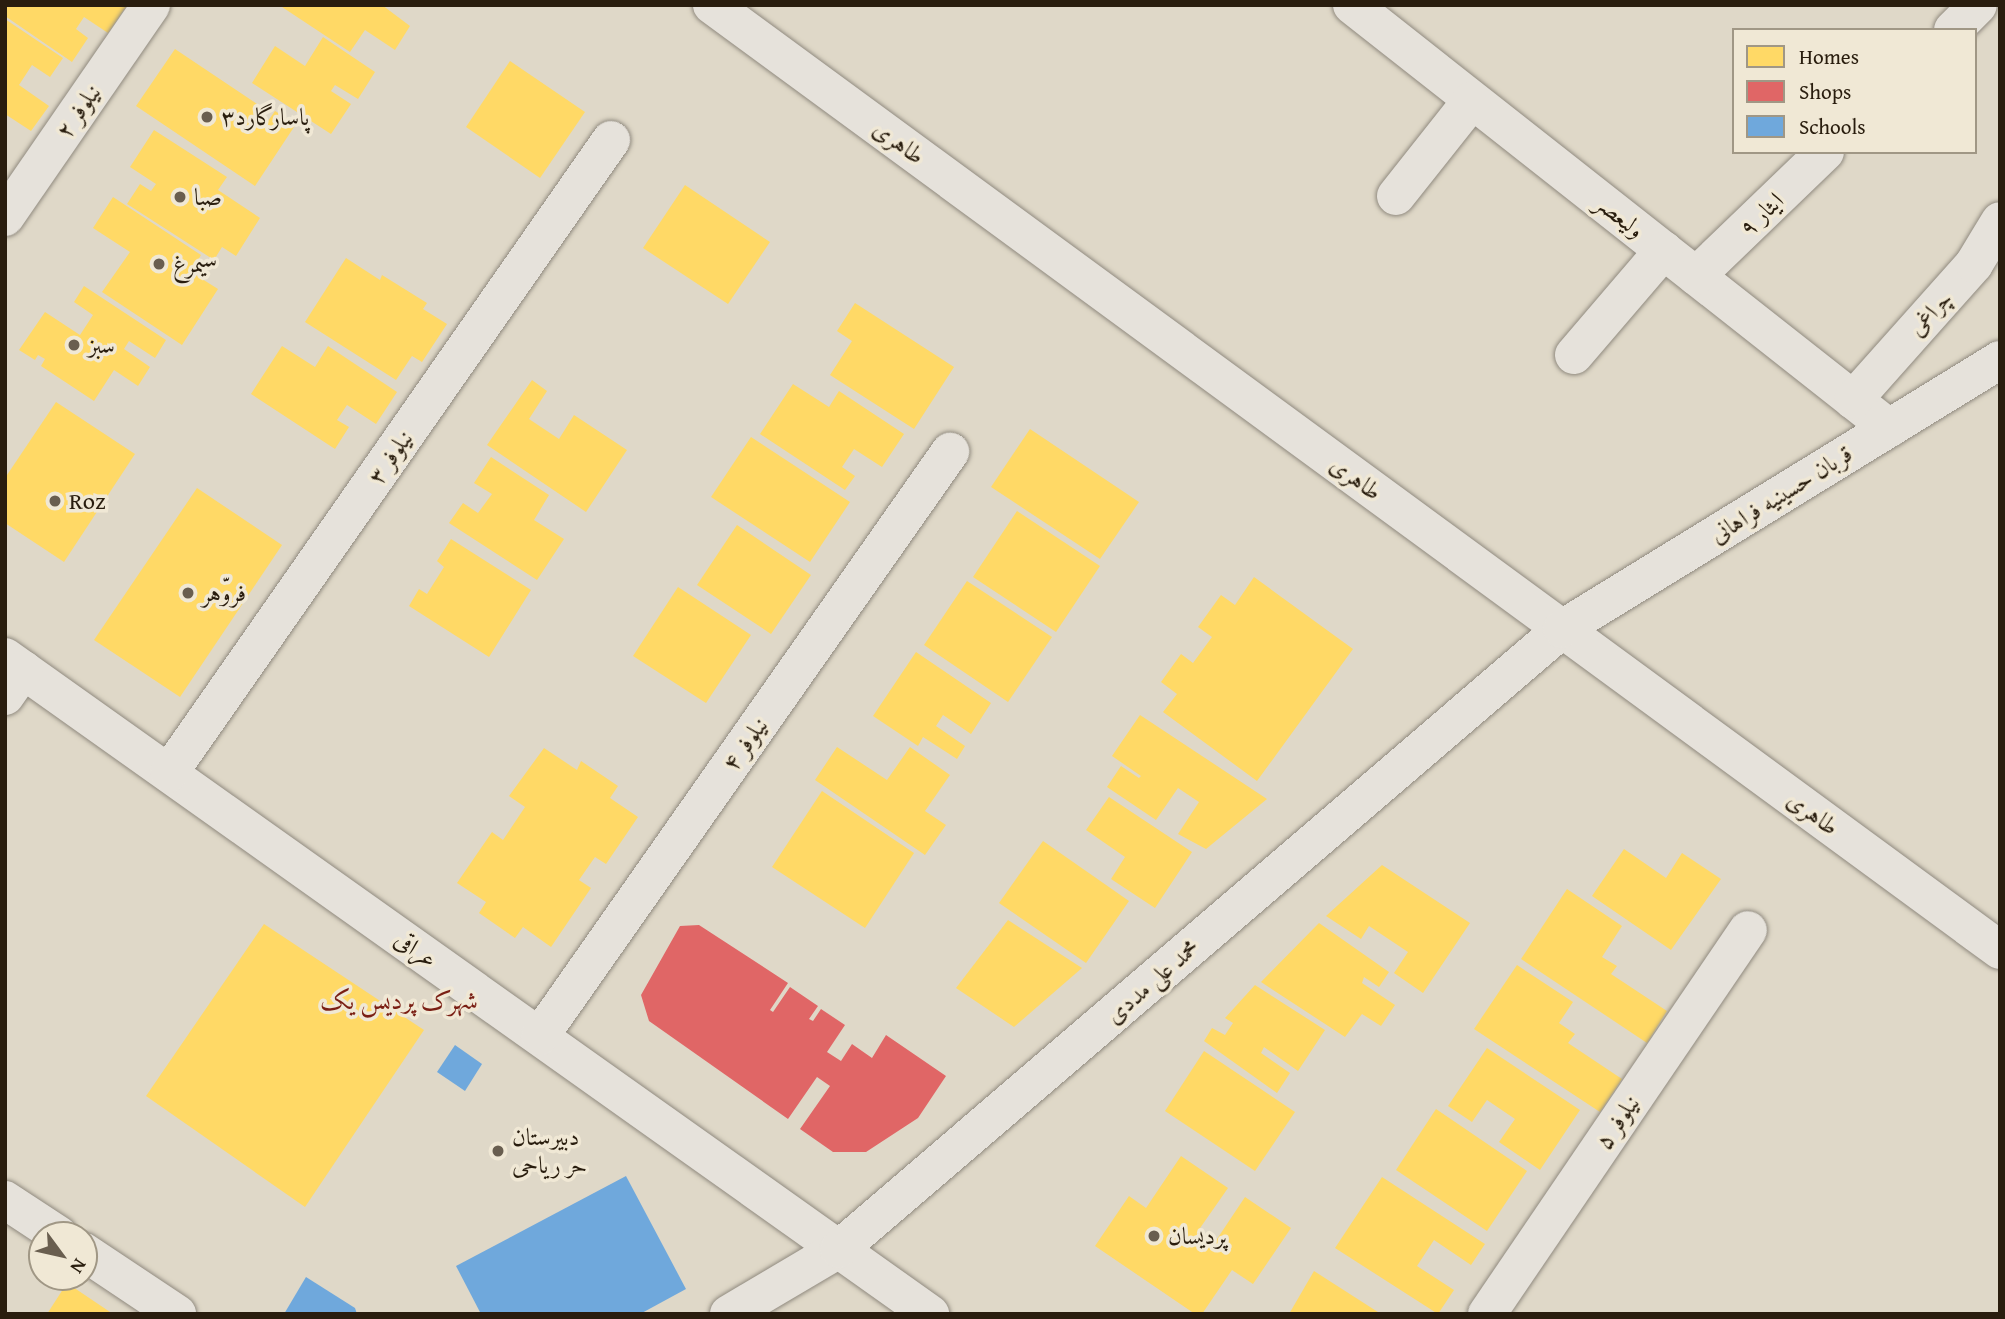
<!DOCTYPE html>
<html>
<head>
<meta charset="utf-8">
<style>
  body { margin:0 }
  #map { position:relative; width:2005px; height:1319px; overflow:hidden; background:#dfd8c8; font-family:"Gentium Book Plus",Amiri,serif }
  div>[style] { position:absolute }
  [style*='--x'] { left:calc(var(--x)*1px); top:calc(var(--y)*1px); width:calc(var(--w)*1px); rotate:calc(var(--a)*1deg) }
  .homes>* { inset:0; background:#ffd966 }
  .shops>* { inset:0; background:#e06666 }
  .schools>* { inset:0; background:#6fa8dc }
  .roads { filter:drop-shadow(0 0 2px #908a7f) drop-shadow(0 0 2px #908a7f) }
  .minor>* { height:38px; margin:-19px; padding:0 19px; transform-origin:19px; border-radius:19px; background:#e6e2db }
  .dots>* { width:19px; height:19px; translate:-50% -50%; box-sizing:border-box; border:4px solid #f0e8d5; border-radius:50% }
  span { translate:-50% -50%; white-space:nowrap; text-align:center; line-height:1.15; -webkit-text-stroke:7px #f0e8d5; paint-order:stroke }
  .street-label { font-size:24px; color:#291d0e }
  .poi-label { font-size:24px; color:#291d0e }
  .left { translate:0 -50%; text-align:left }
  .neighbourhood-label { font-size:26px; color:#7a1f14 }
  .frame { position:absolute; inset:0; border:7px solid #291d0e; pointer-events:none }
  .legend { position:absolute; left:1732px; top:28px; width:245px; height:126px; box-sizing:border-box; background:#f0e8d5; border:2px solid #a09785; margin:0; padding:9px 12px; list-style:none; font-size:21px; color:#291d0e }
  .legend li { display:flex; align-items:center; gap:14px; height:35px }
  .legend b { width:35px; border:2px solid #a09785 }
  .north { position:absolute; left:28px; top:1221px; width:70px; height:70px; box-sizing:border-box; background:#f0e8d5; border:2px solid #a09785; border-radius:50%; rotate:123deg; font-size:19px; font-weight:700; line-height:28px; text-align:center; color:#291d0e }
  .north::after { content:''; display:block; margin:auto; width:24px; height:32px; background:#695e4f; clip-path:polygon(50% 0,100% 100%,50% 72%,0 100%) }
</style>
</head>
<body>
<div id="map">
  <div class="homes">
    <i style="clip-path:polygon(5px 5px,127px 5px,108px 33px,84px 17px,76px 29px,88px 38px,72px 62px,5px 16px)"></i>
    <i style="clip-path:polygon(279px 5px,382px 5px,410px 26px,395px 50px,365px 30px,350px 52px)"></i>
    <i style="clip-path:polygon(5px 19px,63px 58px,50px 77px,32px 65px,19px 85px,49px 106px,31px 131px,5px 114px)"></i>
    <i style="clip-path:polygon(323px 37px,375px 72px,358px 99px,335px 85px,331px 91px,351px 104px,331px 134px,252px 83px,275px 46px,305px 66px)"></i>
    <i style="clip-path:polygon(175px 49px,260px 106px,256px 112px,268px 121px,275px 111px,296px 124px,255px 186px,136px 106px)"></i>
    <i style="clip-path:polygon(510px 61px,585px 112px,540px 178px,466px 127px)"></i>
    <i style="clip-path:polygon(154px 130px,227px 177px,218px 190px,260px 218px,236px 256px,222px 247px,214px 260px,127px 204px,140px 184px,151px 191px,156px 184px,130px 167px)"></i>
    <i style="clip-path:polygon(685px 185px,770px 242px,728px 304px,643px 248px)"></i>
    <i style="clip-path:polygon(113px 197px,201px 255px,191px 272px,218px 289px,182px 345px,102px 292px,130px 252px,93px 228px)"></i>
    <i style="clip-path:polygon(346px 258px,380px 280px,382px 275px,427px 303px,423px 309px,447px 324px,422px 362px,412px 356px,396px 380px,305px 322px)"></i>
    <i style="clip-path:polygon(84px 286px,166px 340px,155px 358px,129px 341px,124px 349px,150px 367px,138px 386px,114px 370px,94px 401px,41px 366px,45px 359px,38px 355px,35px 360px,19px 350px,45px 312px,80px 335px,93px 315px,74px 302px)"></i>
    <i style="clip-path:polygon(855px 303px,954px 367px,914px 429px,830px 375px,852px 341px,837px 331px)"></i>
    <i style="clip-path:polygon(282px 346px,315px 367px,328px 346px,397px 392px,376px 424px,347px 405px,337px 420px,349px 427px,335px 449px,251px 394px)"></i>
    <i style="clip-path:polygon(532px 380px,547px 391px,529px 419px,559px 439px,574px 415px,627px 450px,586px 512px,487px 445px)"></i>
    <i style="clip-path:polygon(793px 384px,829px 407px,839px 391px,904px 434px,882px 467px,854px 449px,842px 467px,855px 476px,845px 490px,760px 434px)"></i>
    <i style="clip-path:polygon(56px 402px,135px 454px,64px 562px,5px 523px,5px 478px)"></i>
    <i style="clip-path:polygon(1030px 429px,1139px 502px,1100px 559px,991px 487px)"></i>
    <i style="clip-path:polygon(751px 437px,850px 502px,810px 562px,711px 497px)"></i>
    <i style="clip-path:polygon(491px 457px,549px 495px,534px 520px,564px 539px,537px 580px,449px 523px,463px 503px,478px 513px,492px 494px,474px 483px)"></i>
    <i style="clip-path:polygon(197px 488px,282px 545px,180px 697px,94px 640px)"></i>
    <i style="clip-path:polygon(1017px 511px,1100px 566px,1056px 632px,973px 577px)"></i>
    <i style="clip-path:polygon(737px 525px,811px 575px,771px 634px,697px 585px)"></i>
    <i style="clip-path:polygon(451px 539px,531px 590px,489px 657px,409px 606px,419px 589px,427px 594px,444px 567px,437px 561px)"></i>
    <i style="clip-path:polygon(1254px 577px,1353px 649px,1257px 781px,1163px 712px,1177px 694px,1161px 682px,1181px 654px,1193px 663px,1212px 637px,1198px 627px,1221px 595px,1235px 605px)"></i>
    <i style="clip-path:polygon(967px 581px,1052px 637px,1008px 702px,924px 645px)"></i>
    <i style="clip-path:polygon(678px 587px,751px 635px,706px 703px,633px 656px)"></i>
    <i style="clip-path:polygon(916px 652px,991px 703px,971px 734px,943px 715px,936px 726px,965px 746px,957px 759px,923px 737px,918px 746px,873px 716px)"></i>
    <i style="clip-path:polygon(1140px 715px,1267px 799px,1206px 849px,1178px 834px,1199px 802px,1178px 788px,1156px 820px,1107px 787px,1121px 766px,1139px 778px,1141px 776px,1112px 756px)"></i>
    <i style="clip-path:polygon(837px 747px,887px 780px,910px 747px,950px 775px,925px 811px,946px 825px,925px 855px,815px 780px)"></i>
    <i style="clip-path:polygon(544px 748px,577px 770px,581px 761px,618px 786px,610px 798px,638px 817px,606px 864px,595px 857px,579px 880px,591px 888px,551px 947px,523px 927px,515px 938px,479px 913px,486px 902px,457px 883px,492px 832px,503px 840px,525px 807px,509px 796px)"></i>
    <i style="clip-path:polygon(822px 791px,914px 853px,865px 928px,772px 867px)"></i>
    <i style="clip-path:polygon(1109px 797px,1192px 852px,1155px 908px,1111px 879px,1125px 857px,1086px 830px)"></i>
    <i style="clip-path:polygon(1043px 841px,1129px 901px,1086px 963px,999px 903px)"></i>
    <i style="clip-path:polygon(1624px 849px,1666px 878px,1682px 853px,1721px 879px,1671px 950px,1592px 896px)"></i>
    <i style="clip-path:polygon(1382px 865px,1470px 923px,1423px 993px,1394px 973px,1408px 952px,1369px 926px,1361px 939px,1326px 916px)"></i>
    <i style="clip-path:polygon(1567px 889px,1622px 926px,1602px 957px,1617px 966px,1611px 974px,1667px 1011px,1647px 1043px,1521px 959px)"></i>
    <i style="clip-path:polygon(1008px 920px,1082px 968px,1014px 1027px,956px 988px)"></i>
    <i style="clip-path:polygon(1319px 923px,1389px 972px,1379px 987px,1364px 977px,1362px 983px,1395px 1005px,1381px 1026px,1362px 1014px,1345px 1037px,1261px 982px)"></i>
    <i style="clip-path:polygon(264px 924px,424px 1030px,305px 1207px,146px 1096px)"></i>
    <i style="clip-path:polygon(1517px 965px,1573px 1002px,1559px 1023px,1575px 1034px,1568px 1043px,1622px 1079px,1600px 1112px,1474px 1029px)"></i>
    <i style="clip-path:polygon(1255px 985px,1325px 1030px,1298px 1071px,1264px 1047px,1261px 1053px,1290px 1073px,1277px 1093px,1204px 1041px,1212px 1028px,1225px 1035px,1233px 1023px,1225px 1018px)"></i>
    <i style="clip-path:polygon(1487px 1048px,1580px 1110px,1540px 1170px,1499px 1142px,1515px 1119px,1487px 1100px,1472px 1122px,1448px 1106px)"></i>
    <i style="clip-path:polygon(1204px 1051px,1295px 1112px,1255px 1171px,1165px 1111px)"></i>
    <i style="clip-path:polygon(1436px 1109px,1527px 1171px,1487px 1231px,1396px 1170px)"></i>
    <i style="clip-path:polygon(1181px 1156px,1228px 1188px,1198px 1231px,1215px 1242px,1245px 1197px,1291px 1228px,1253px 1284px,1232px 1270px,1202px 1314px,1195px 1314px,1095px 1246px,1129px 1196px,1146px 1208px)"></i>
    <i style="clip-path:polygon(1382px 1177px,1485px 1244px,1471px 1265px,1434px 1240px,1417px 1266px,1454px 1290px,1438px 1314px,1335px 1248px)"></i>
    <i style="clip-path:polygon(1314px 1271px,1381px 1314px,1289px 1314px)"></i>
    <i style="clip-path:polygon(67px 1283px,113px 1314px,47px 1314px)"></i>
  </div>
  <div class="shops">
    <i style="clip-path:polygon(699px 925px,788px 983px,770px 1010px,773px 1012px,790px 987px,818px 1006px,809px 1019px,813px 1021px,821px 1009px,845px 1025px,827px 1052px,841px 1061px,852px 1044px,872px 1058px,886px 1035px,946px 1076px,918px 1118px,866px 1152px,833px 1152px,800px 1129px,830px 1086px,817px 1077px,788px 1119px,649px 1021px,641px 995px,680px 926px)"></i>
  </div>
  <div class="schools">
    <i style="clip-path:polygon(455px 1045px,482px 1064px,465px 1091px,437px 1072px)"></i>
    <i style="clip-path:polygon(626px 1176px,686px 1289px,640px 1314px,481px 1314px,456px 1266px)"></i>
    <i style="clip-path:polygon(306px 1277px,355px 1308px,357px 1314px,284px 1314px)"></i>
  </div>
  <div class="roads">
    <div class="minor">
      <i style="--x:712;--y:5;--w:1597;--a:36.27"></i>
      <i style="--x:1352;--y:5;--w:684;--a:38.23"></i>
      <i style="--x:1953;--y:30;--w:35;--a:-45"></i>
      <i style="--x:1396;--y:196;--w:122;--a:-51.6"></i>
      <i style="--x:5;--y:217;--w:257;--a:-55.4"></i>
      <i style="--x:1696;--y:276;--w:179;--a:-43.9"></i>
      <i style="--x:1574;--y:355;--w:138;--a:-49.4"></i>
      <i style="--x:1853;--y:400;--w:182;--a:-48.3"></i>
      <i style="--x:1974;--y:264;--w:50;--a:-58.8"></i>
      <i style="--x:5;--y:657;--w:1135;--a:35.39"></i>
      <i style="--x:5;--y:696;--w:32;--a:-55"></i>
      <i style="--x:169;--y:773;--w:772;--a:-55.07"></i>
      <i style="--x:540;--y:1036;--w:714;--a:-54.93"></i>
      <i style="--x:5;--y:1200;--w:64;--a:33.4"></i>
      <i style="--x:84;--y:1252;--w:112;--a:33.7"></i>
      <i style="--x:729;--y:1314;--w:128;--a:-30.6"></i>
      <i style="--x:839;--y:1249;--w:952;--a:-40.61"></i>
      <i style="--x:1562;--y:629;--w:514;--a:-31.56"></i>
      <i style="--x:1487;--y:1314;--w:464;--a:-55.8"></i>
    </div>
  </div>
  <div class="dots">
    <i style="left:207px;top:117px;background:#695e4f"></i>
    <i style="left:180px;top:197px;background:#695e4f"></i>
    <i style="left:159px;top:264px;background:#695e4f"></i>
    <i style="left:74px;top:345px;background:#695e4f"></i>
    <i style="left:55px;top:501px;background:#695e4f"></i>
    <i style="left:188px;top:593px;background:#695e4f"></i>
    <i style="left:498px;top:1151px;background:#695e4f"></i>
    <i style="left:1154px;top:1236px;background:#695e4f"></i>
  </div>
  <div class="street-label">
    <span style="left:78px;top:111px;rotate:-55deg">نیلوفر ۲</span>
    <span style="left:899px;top:142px;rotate:36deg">طاهری</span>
    <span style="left:1761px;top:214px;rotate:-44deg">ایثار ۹</span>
    <span style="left:1620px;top:216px;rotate:38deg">ولیعصر</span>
    <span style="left:1930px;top:313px;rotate:-48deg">چراغی</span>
    <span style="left:390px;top:457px;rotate:-55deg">نیلوفر ۳</span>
    <span style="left:1356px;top:478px;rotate:36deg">طاهری</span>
    <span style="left:1781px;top:494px;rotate:-32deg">قربان حسینیه فراهانی</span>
    <span style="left:745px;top:744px;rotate:-55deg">نیلوفر ۴</span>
    <span style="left:1813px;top:813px;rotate:36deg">طاهری</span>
    <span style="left:416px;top:949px;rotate:35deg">عراقی</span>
    <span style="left:1152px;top:981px;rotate:-41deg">محمد علی مددی</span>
    <span style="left:1617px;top:1122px;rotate:-56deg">نیلوفر ۵</span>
  </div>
  <div class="poi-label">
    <span class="left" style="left:221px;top:117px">پاسارگارد۳</span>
    <span class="left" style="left:194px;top:197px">صبا</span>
    <span class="left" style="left:173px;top:264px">سیمرغ</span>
    <span class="left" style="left:88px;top:345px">سبز</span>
    <span class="left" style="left:69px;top:501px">Roz</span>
    <span class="left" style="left:202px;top:593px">فروّهر</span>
    <span class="left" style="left:512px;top:1151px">دبیرستان<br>حر ریاحی</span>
    <span class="left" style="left:1168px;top:1236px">پردیسان</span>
  </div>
  <div class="neighbourhood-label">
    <span style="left:399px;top:1000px">شهرک پردیس یک</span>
  </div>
  <div class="frame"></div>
  <ul class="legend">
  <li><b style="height:19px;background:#ffd966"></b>Homes</li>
  <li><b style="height:19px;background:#e06666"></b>Shops</li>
  <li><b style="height:19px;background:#6fa8dc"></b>Schools</li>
  </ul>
  <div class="north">N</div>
</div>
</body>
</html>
